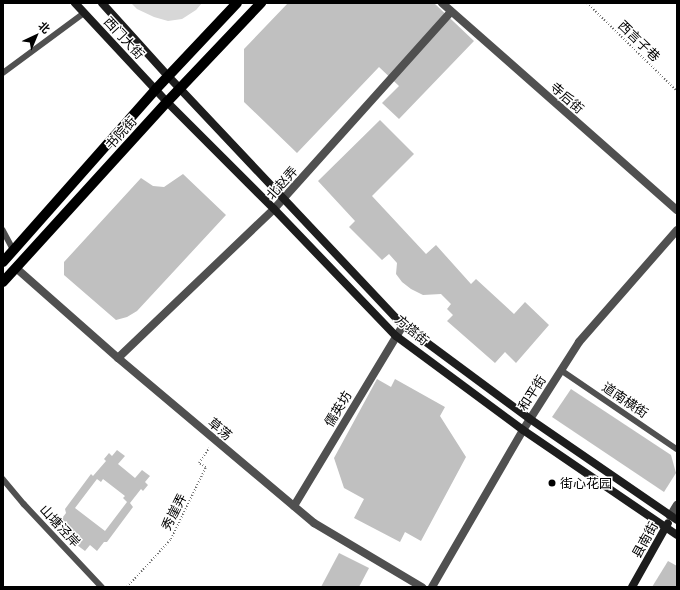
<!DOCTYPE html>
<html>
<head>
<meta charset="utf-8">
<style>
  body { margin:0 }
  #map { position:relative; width:680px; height:590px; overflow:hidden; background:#fff; font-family:Manrope,"Noto Sans SC",sans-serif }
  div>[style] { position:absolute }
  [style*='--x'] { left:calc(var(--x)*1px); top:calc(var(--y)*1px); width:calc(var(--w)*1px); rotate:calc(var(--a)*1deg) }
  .green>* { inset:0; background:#d7d7d7 }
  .building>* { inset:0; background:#c0c0c0 }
  .path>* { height:2px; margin-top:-1px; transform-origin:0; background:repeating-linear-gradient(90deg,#727272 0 1px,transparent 0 3px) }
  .lane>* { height:5.5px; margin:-2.75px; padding:0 2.75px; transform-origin:2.75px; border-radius:2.75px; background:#505050 }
  .street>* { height:8px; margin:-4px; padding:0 4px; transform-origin:4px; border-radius:4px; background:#505050 }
  .secondary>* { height:8px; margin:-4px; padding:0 4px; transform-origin:4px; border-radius:4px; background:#1d1d1d }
  .primary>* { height:10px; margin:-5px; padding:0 5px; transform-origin:5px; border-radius:5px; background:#000 }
  .dots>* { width:11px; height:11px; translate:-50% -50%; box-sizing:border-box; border:2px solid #fff; border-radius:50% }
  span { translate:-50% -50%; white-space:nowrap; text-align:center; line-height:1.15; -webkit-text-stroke:3px #fff; paint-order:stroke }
  .street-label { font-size:13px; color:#000 }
  .poi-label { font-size:13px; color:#000 }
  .left { translate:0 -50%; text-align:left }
  .frame { position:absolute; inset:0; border:4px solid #000; pointer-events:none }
  .north { position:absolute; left:16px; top:16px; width:40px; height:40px; -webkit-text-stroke:3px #fff; paint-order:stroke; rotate:44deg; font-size:11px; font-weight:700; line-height:16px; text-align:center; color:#000 }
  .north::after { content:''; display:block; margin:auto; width:14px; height:18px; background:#000; clip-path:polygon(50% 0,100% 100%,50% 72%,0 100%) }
</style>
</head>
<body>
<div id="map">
  <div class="green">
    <i style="clip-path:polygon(131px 3px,202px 3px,196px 10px,182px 19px,168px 21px,154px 17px,137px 9px)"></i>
  </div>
  <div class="building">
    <i style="clip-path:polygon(288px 3px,434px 3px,474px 41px,399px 119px,382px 103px,399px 86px,379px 67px,297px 153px,244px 102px,244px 49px)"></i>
    <i style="clip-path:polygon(380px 120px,414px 154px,372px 196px,426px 254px,436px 245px,471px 284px,476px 279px,514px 314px,525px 302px,549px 325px,516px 363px,505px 352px,495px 363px,447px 321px,453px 315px,447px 309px,451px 304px,441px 294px,423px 295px,411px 289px,402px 282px,396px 274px,397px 263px,389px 254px,382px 260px,349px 227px,355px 221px,318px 181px)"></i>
    <i style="clip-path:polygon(183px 174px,226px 215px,137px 311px,127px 317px,116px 320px,64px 275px,64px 262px,141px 178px,153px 186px,164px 187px)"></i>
    <i style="clip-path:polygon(377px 379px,391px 387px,395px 379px,445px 407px,440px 416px,466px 457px,421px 541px,405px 532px,400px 542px,354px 518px,364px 499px,344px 488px,334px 458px)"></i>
    <i style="clip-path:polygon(571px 389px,671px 455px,676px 473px,664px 492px,552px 417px)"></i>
    <i style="clip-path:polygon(evenodd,117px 450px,125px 456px,118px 464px,135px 478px,142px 470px,150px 476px,145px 482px,148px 485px,143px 491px,141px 489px,130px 503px,133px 507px,107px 542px,104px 542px,97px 551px,90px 545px,85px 551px,61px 533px,66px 526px,60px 521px,66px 513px,65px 509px,91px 474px,93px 476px,106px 461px,104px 459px,109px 453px,112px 456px,117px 450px,97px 479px,101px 482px,103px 479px,125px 496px,123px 498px,127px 502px,105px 531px,75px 508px,97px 479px)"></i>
    <i style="clip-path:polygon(339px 553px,369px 568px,359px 587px,321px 587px)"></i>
    <i style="clip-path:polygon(668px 561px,677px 566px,677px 587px,652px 587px)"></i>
  </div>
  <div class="path">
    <i style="--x:587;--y:3;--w:126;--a:44.4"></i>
    <i style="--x:127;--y:587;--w:65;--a:-47.5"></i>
    <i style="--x:171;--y:539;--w:80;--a:-64.1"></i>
    <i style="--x:206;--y:467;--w:8;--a:-150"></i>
    <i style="--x:199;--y:463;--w:18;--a:-56"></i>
  </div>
  <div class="lane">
    <i style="--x:3;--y:73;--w:101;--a:-36.5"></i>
    <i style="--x:3;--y:230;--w:24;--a:62"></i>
    <i style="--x:561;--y:370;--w:140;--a:34.3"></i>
    <i style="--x:3;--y:479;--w:33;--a:50"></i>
    <i style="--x:24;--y:504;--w:114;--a:46.8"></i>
  </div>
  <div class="street">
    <i style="--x:442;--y:3;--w:313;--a:41.4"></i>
    <i style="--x:16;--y:268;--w:136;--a:41.4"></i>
    <i style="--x:118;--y:358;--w:256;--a:40.1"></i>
    <i style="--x:314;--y:523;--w:126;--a:30.7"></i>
    <i style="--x:118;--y:358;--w:216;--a:-43.7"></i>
    <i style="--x:274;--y:209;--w:265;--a:-48.1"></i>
    <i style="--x:294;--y:506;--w:211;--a:-58.9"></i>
    <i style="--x:670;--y:516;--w:13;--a:-58"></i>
    <i style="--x:432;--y:587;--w:181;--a:-59.9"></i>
    <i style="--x:523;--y:430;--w:104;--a:-57.5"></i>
    <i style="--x:579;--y:342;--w:149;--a:-48.8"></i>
  </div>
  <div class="secondary">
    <i style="--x:75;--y:3;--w:135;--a:47.1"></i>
    <i style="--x:167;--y:102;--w:151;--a:45"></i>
    <i style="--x:274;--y:209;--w:176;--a:46.2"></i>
    <i style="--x:396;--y:336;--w:158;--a:36.5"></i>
    <i style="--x:523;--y:430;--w:186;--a:34.3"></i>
    <i style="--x:102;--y:3;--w:98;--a:47.9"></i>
    <i style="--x:168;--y:76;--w:342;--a:46.7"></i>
    <i style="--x:403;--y:325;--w:158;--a:36.5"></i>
    <i style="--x:530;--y:419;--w:178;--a:34.5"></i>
    <i style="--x:632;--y:587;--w:73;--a:-60.6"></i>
  </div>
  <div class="primary">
    <i style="--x:3;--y:262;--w:231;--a:-48.5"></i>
    <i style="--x:156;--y:89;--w:118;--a:-46.7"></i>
    <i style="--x:3;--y:282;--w:244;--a:-47.7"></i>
    <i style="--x:167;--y:102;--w:137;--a:-46.5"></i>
  </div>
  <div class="dots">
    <i style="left:552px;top:483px;background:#000"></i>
  </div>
  <div class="street-label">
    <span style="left:124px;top:38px;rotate:47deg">西门大街</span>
    <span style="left:639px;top:41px;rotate:44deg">西言子巷</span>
    <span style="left:567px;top:98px;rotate:41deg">寺后街</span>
    <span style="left:121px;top:133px;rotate:-48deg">书院街</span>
    <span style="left:282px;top:183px;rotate:-48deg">北赵弄</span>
    <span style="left:412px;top:330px;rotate:40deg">方塔街</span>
    <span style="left:532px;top:393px;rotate:-57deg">和平街</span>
    <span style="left:625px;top:400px;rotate:34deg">道南横街</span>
    <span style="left:338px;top:409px;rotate:-59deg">儒英坊</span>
    <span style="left:220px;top:429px;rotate:40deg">草荡</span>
    <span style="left:174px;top:512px;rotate:-63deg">秀崖弄</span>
    <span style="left:60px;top:526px;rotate:47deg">山塘泾岸</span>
    <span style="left:645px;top:540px;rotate:-61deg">县南街</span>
  </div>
  <div class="poi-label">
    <span class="left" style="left:560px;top:483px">街心花园</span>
  </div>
  <div class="frame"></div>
  <div class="north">北</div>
</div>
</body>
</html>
